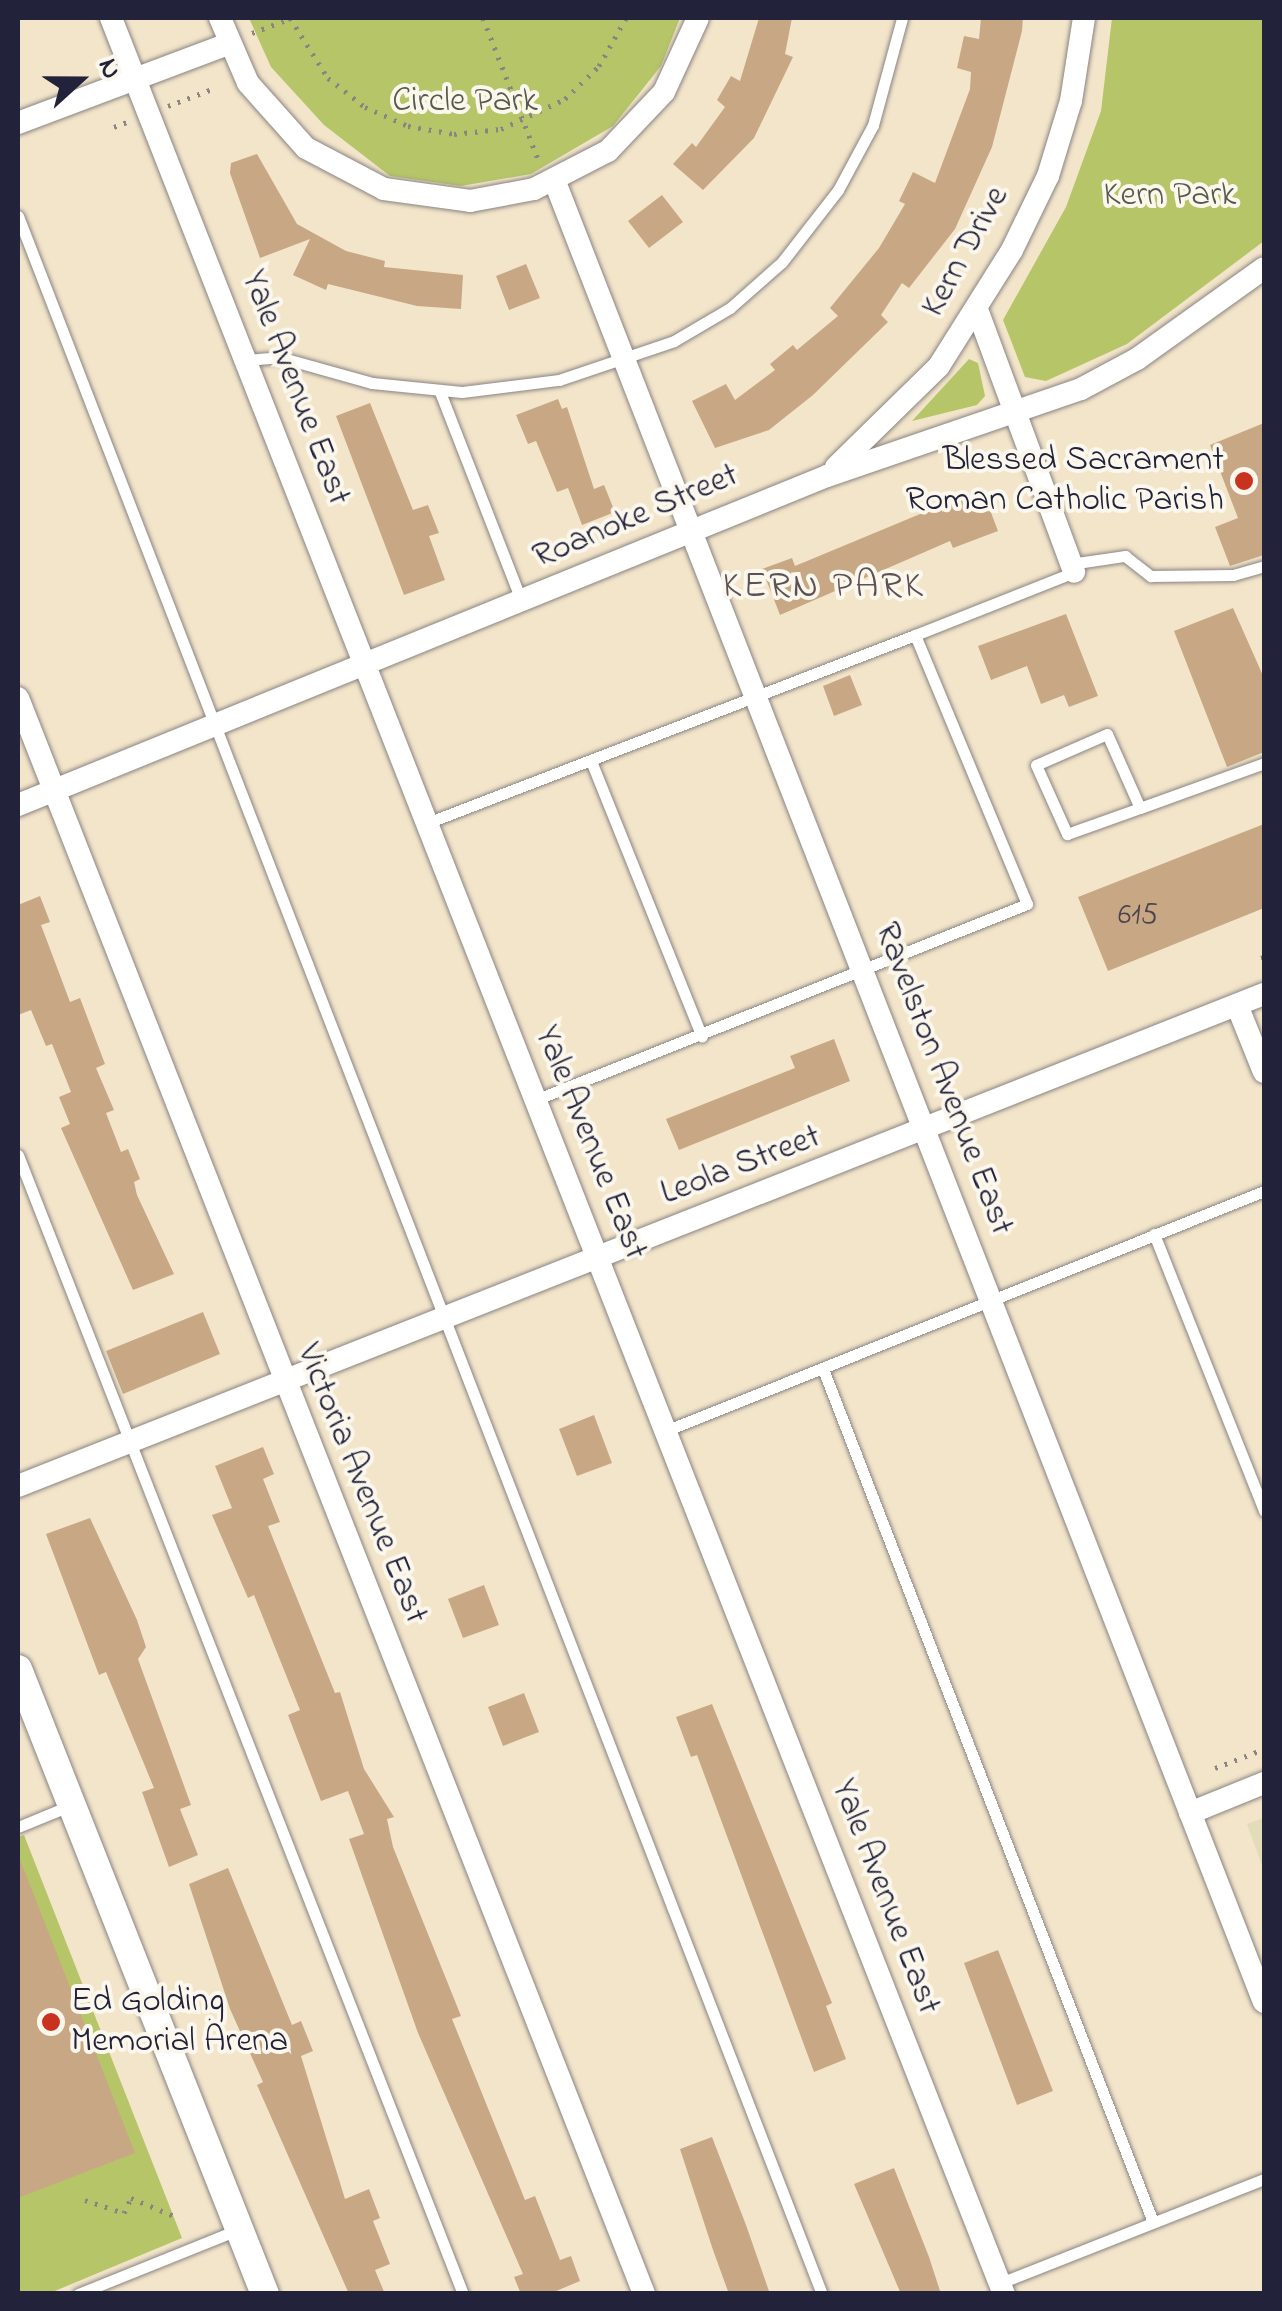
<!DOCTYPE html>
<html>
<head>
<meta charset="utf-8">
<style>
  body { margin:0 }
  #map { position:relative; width:1282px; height:2311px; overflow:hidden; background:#f3e5ca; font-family:"Indie Flower",sans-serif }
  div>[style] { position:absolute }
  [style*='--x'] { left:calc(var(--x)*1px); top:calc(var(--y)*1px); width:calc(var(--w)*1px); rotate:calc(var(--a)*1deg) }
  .built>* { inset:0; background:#e2dcba }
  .green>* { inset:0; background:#b5c568 }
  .building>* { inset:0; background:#c8a884 }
  .path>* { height:5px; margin-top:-2.5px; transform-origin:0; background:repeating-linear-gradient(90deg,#8a8482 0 2.5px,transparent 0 10.5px) }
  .roads { filter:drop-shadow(0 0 2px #8a8482) drop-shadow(0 0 2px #8a8482) }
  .service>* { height:11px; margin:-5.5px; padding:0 5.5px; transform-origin:5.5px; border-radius:5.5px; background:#fff }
  .minor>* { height:22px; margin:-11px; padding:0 11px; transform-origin:11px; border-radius:11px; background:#fff }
  .tertiary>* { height:28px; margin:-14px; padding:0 14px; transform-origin:14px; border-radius:14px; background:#fff }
  .dots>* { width:28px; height:28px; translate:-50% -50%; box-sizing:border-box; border:5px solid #fbf7ec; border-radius:50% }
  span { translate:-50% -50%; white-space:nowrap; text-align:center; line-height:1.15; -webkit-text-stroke:8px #fbf7ec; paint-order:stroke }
  .number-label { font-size:30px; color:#4c444d }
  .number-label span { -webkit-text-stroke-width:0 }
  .park-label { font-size:35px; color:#555b4b }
  .street-label { font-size:35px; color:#22223b }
  .poi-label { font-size:35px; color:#22223b }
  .right { translate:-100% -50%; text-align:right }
  .left { translate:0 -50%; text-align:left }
  .neighbourhood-label { font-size:38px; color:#5c5155; letter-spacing:2.5px }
  .frame { position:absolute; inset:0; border:20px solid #22223b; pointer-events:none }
  .north { position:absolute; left:30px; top:30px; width:100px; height:100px; -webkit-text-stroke:8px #fbf7ec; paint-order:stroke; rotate:69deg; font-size:28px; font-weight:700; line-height:40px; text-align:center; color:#22223b }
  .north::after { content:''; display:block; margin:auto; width:35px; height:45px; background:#22223b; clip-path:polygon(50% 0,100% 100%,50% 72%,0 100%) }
</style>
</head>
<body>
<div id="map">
  <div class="built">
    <i style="clip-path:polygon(1264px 1818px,1264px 1871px,1247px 1824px)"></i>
  </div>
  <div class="green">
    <i style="clip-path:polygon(249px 18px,680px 18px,661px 66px,613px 126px,531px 174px,461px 186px,390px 176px,324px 125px,271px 67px)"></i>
    <i style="clip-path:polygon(1112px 18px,1264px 18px,1264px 241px,1127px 344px,1046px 381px,1025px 377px,1003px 320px,1066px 207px,1101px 111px)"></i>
    <i style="clip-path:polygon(969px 359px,978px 363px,985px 396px,977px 405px,912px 421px)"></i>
    <i style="clip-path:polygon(24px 1835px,182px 2238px,50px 2293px,18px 2294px,18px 1837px)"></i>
  </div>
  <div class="building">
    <i style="clip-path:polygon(759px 18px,792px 18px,785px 54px,793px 57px,754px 138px,703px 190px,673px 164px,692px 143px,696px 147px,725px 107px,717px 100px,731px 76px,740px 81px)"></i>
    <i style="clip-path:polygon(981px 18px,1023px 18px,1022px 31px,992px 147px,955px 229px,909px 288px,902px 283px,881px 315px,888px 322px,813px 395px,769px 430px,715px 448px,692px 401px,726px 384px,735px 400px,775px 370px,770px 364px,793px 345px,797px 350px,838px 316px,830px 308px,879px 248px,905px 204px,899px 201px,913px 172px,935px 183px,970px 89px,971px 72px,957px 68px,964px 36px,979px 39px)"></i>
    <i style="clip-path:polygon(257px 154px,297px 224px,346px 251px,385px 261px,384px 267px,463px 275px,461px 309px,417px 306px,328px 284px,326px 290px,293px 275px,310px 239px,260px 258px,230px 173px,231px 163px)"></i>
    <i style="clip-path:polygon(662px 195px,683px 222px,649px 248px,628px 221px)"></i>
    <i style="clip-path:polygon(526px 264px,540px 298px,509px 310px,496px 276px)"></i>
    <i style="clip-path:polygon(558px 399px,562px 409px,567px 407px,594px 489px,604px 485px,615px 512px,582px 525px,568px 488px,557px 492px,536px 441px,528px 444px,516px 415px)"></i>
    <i style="clip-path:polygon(370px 403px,413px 510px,428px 505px,439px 533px,429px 536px,445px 580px,404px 595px,336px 416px)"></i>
    <i style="clip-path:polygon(1264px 423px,1264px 555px,1230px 566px,1215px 527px,1238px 518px,1210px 445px)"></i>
    <i style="clip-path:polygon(984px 494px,998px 531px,953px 548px,950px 541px,780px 615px,762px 569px,792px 558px,795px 566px,961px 497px,963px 502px)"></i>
    <i style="clip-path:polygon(1233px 608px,1264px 678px,1264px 752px,1227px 767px,1174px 631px)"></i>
    <i style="clip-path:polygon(1066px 614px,1098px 696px,1069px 707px,1064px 695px,1041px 704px,1027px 666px,991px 680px,978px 646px)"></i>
    <i style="clip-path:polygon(850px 675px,862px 705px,834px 716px,823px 686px)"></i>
    <i style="clip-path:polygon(1264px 824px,1264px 908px,1108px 971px,1078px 897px)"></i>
    <i style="clip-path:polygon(40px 896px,50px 922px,41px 925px,61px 978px,70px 1002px,80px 998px,105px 1064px,96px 1068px,114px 1110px,106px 1113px,121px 1152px,128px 1149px,140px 1179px,134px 1182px,137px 1195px,174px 1274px,133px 1290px,61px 1128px,70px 1124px,59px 1097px,71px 1092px,52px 1044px,46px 1046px,31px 1010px,18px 1015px,18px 905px)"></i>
    <i style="clip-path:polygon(834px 1039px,850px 1081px,679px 1150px,666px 1119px,795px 1068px,790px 1056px)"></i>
    <i style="clip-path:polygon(203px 1312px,220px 1354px,123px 1394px,106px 1351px)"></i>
    <i style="clip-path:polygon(594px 1415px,612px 1463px,577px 1476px,559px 1429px)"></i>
    <i style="clip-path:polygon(263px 1447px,274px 1474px,263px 1479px,280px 1522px,268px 1526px,335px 1693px,340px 1692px,364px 1769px,394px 1817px,387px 1819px,393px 1847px,461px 2016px,452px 2019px,525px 2200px,535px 2196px,560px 2260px,571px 2256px,580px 2281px,549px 2294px,521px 2294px,514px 2277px,523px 2274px,418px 2033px,349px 1839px,364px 1834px,348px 1791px,321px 1801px,288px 1715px,300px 1710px,254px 1595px,248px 1598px,212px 1515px,232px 1508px,215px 1466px)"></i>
    <i style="clip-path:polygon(90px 1518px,137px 1620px,146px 1647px,138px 1659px,191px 1805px,180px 1809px,198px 1855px,169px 1867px,142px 1792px,154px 1788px,106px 1672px,99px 1675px,46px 1534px)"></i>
    <i style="clip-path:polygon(484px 1585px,499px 1625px,463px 1638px,448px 1599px)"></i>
    <i style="clip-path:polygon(524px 1693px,539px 1732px,503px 1746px,488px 1707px)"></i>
    <i style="clip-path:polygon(712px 1704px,832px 2003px,826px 2006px,846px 2059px,814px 2072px,697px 1755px,691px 1757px,676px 1717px)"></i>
    <i style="clip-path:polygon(19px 1857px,135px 2153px,18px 2198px,18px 1858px)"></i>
    <i style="clip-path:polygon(228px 1868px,292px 2025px,301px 2021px,313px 2051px,301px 2056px,345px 2199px,369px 2189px,380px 2218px,373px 2221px,390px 2264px,375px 2270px,385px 2294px,349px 2294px,257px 2085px,263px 2082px,230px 2009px,189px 1884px)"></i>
    <i style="clip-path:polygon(998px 1950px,1053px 2091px,1017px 2105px,964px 1963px)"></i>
    <i style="clip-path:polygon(712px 2137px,746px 2225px,770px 2294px,729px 2294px,713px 2250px,680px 2149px)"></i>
    <i style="clip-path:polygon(894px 2168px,929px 2257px,941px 2294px,901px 2294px,854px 2184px)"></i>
  </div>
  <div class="path">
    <i style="--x:290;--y:18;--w:71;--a:57.7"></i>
    <i style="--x:328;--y:78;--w:47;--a:38.1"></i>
    <i style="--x:365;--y:107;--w:47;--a:23.8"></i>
    <i style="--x:408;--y:126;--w:47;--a:9.9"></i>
    <i style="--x:454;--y:134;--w:47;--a:-6.1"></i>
    <i style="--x:501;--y:129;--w:71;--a:-25.1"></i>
    <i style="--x:565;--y:99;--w:47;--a:-44.1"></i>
    <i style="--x:599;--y:66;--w:55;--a:-60.6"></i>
    <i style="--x:483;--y:18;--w:151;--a:68.7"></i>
    <i style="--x:252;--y:33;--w:42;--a:-21"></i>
    <i style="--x:168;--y:106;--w:47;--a:-21.1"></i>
    <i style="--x:114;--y:127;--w:17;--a:-21"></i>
    <i style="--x:1261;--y:958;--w:3;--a:-18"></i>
    <i style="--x:1215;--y:1768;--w:53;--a:-21.2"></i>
    <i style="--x:85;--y:2200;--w:41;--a:18.4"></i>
    <i style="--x:124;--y:2213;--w:17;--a:-65"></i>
    <i style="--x:131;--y:2198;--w:47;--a:22.7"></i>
  </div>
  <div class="roads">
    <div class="service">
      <i style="--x:18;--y:216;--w:2228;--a:68.85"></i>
      <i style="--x:247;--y:360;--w:32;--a:-5"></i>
      <i style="--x:279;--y:357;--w:97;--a:15.6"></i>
      <i style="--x:372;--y:383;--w:90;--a:5.7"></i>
      <i style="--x:462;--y:392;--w:98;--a:-7.1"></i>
      <i style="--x:559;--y:380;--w:121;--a:-18.7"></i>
      <i style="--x:674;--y:341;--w:65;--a:-30.5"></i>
      <i style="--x:730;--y:308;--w:69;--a:-41.5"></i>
      <i style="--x:782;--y:262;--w:91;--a:-52.1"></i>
      <i style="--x:838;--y:190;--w:74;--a:-61.7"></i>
      <i style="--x:873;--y:125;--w:111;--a:-74.8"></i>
      <i style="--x:440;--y:392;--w:225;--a:68.7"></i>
      <i style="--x:1070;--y:564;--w:56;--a:-8.3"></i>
      <i style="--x:1125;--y:556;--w:33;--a:38"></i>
      <i style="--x:1151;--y:576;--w:82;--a:-0.7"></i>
      <i style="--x:1233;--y:575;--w:32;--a:-16"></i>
      <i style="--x:915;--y:635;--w:171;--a:-21.6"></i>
      <i style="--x:591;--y:761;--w:297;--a:68.1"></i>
      <i style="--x:1140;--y:808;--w:81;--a:-114"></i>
      <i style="--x:1107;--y:734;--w:77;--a:156.4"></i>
      <i style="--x:1036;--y:765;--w:76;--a:65.8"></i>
      <i style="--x:1067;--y:834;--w:77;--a:-19.6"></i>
      <i style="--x:1140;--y:808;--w:132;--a:-19.9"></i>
      <i style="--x:427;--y:823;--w:523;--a:-21.07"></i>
      <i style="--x:915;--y:635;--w:291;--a:67.4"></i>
      <i style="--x:1027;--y:904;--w:530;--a:158.28"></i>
      <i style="--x:18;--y:1155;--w:1223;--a:68.66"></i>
      <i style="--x:1154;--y:1234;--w:298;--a:68.3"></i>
      <i style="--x:823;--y:1369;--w:915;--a:68.85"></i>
      <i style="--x:665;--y:1431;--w:645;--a:-21.83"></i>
      <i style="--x:18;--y:1827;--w:55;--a:-22.4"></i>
      <i style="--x:1000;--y:2283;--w:284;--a:-21.5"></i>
      <i style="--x:78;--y:2294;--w:175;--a:-21.9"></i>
    </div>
    <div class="minor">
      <i style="--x:111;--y:18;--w:2445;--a:68.58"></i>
      <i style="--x:220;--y:18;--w:71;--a:66.7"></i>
      <i style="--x:248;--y:83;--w:87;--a:48.3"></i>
      <i style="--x:306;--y:148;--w:88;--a:27.7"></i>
      <i style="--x:384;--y:189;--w:87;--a:7.9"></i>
      <i style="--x:470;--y:201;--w:65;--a:-10.6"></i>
      <i style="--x:534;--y:189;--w:83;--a:-27.2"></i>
      <i style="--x:608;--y:151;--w:81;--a:-46.5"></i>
      <i style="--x:664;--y:92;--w:81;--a:-65.3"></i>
      <i style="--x:18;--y:123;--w:224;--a:-20.6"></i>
      <i style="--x:555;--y:182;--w:1953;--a:68.72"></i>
      <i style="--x:978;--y:312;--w:277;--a:69.7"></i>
      <i style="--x:836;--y:467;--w:144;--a:-44.4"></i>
      <i style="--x:939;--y:366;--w:137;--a:-57.8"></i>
      <i style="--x:1012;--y:250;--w:82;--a:-64.1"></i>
      <i style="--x:1048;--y:176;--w:78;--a:-73"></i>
      <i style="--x:1071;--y:101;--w:84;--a:-81.1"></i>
      <i style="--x:18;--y:698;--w:1714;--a:68.58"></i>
      <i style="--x:18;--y:805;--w:873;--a:-22.13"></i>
      <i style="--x:827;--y:476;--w:268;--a:-18.9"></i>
      <i style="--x:1081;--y:389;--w:64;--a:-28.2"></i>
      <i style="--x:1137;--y:359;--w:156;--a:-35.6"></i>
      <i style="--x:1237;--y:1005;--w:72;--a:68.1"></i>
      <i style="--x:18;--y:1486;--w:1340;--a:-21.55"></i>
      <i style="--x:1190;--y:1813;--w:80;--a:-22.1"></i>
    </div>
    <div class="tertiary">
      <i style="--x:18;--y:1669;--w:672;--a:68.44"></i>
    </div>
  </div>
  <div class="dots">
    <i style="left:1244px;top:481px;background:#c8321e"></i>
    <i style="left:51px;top:2022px;background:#c8321e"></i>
  </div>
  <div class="number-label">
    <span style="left:1138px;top:916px">615</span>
  </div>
  <div class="park-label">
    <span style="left:465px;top:102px">Circle Park</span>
    <span style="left:1170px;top:196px">Kern Park</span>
  </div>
  <div class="street-label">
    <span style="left:966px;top:252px;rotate:-61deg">Kern Drive</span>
    <span style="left:295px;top:388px;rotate:69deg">Yale Avenue East</span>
    <span style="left:636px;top:517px;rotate:-23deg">Roanoke Street</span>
    <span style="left:943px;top:1079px;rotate:69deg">Ravelston Avenue East</span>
    <span style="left:590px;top:1143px;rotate:68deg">Yale Avenue East</span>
    <span style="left:741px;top:1166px;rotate:-21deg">Leola Street</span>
    <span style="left:361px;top:1484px;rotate:68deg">Victoria Avenue East</span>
    <span style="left:885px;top:1897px;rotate:69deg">Yale Avenue East</span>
  </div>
  <div class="poi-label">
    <span class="right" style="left:1224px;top:481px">Blessed Sacrament<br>Roman Catholic Parish</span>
    <span class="left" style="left:71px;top:2022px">Ed Golding<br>Memorial Arena</span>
  </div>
  <div class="neighbourhood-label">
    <span style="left:824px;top:588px">KERN PARK</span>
  </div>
  <div class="frame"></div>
  <div class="north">N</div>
</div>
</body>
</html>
